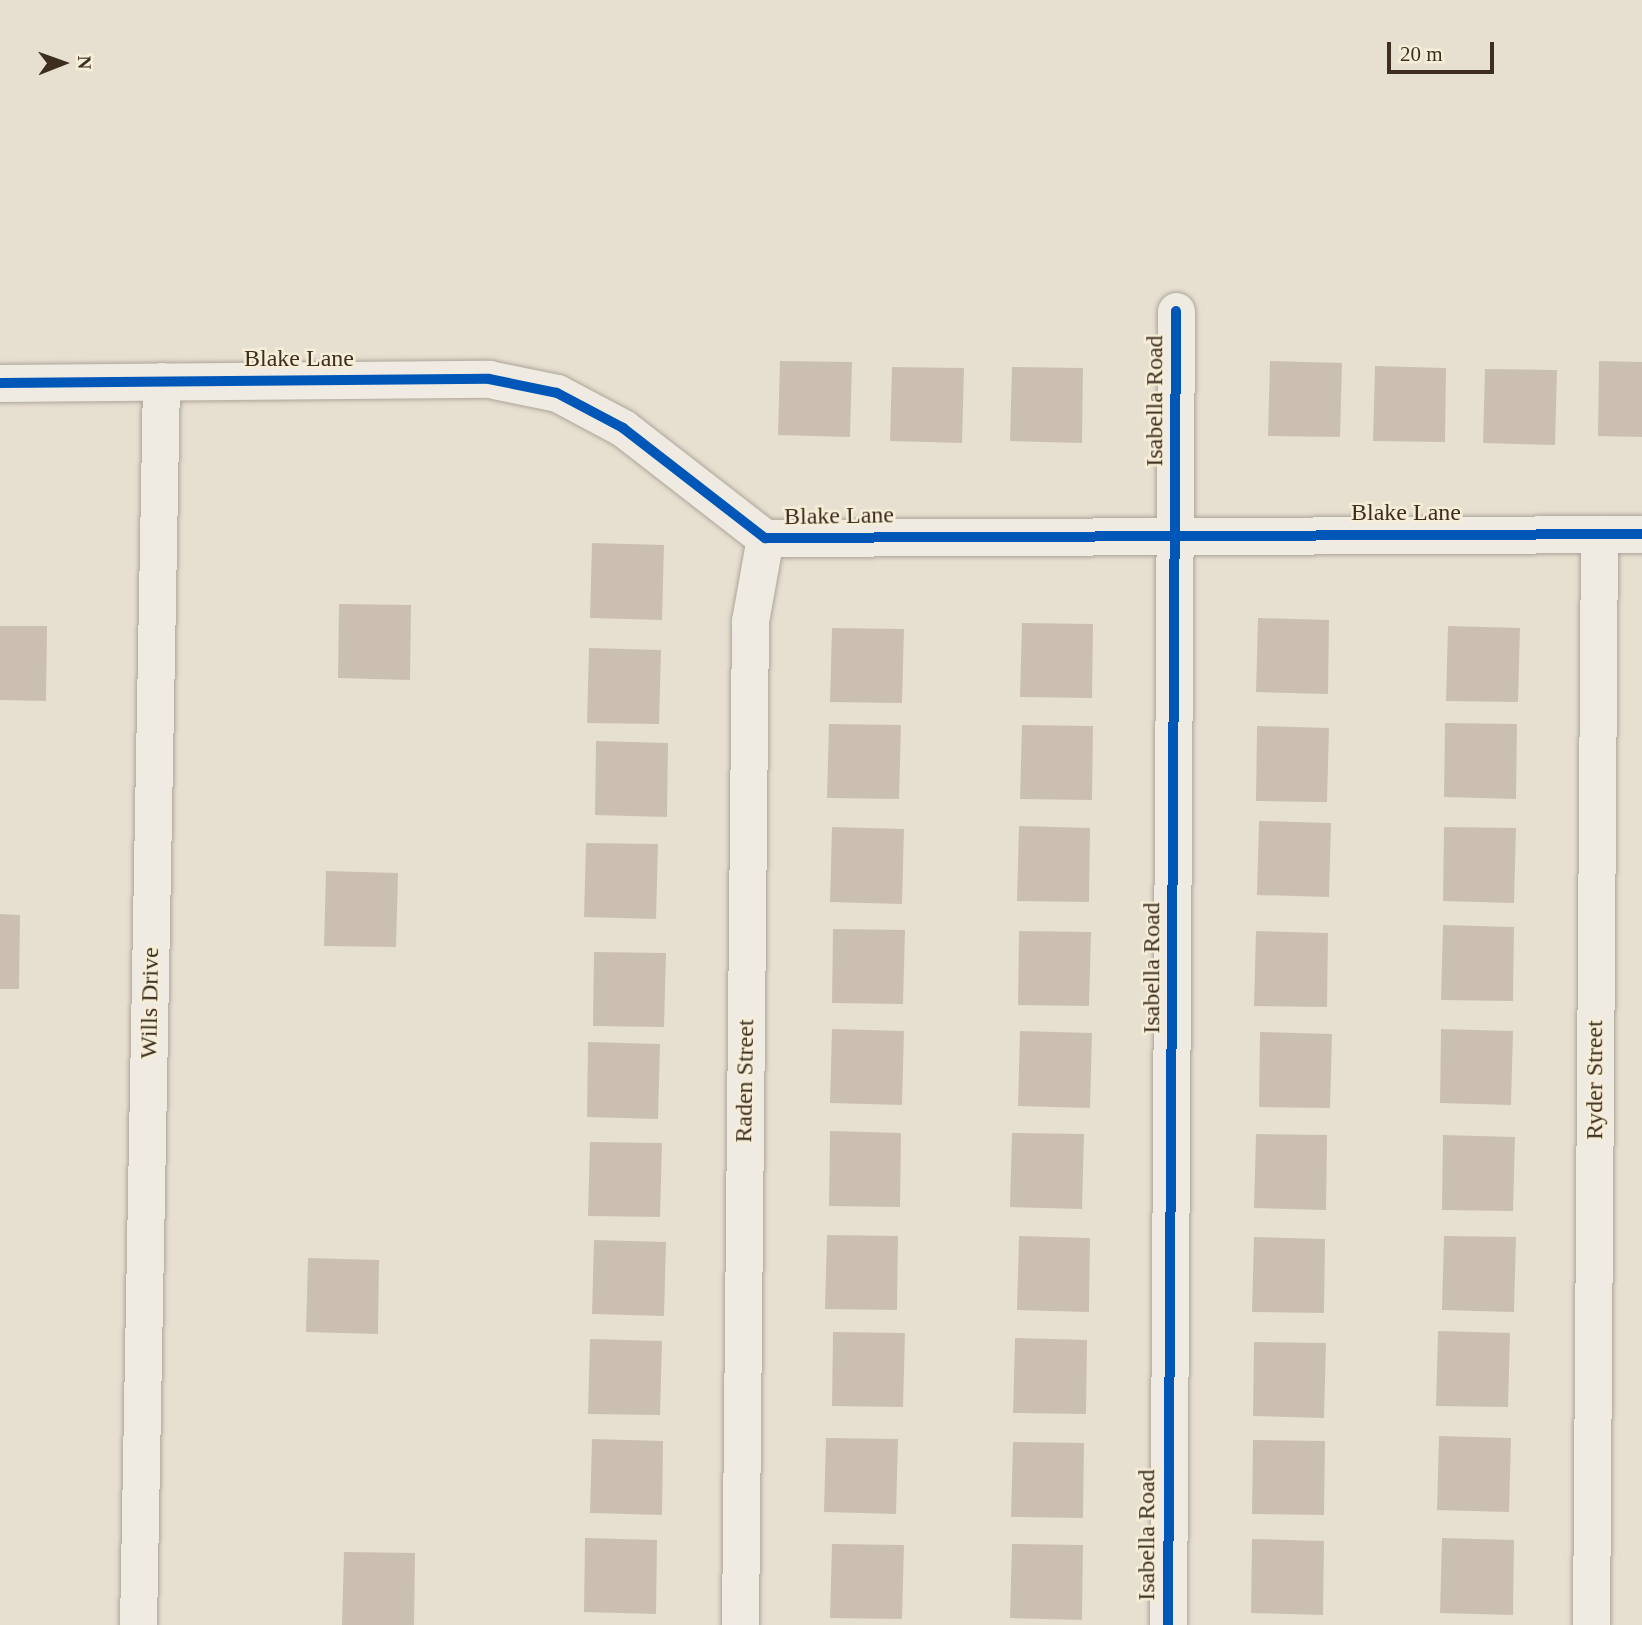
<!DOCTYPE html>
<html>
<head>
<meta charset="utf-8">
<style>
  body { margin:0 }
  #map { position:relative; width:1642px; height:1625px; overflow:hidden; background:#e7e0d1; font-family:Georgia,serif }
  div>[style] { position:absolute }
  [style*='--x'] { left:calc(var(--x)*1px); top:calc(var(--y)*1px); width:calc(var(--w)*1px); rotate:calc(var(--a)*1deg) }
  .building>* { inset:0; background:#cbbfb2 }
  .roads { filter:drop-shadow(0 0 2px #ada599) drop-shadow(0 0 2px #ada599) }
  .minor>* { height:37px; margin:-18.5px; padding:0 18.5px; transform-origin:18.5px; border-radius:18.5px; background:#efebe3 }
  .cycleway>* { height:10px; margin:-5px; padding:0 5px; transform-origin:5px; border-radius:5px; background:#0057b8 }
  span { translate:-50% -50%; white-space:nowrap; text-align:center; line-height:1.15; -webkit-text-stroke:5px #f7eed8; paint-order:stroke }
  .street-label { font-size:24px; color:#3d2e20 }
  .north { position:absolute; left:28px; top:28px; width:70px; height:70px; -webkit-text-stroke:5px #f7eed8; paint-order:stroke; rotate:89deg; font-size:19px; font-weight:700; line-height:28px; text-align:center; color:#3d2e20 }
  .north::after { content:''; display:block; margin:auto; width:24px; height:32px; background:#3d2e20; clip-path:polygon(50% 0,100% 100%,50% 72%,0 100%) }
  .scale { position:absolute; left:1387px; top:42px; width:107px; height:32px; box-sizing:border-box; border:4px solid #3d2e20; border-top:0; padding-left:9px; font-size:21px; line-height:24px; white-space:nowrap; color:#3d2e20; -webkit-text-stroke:5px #f7eed8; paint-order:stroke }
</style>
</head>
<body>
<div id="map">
  <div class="building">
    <i style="clip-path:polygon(780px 361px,852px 362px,850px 437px,778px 435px)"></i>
    <i style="clip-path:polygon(1270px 361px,1342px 363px,1340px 437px,1268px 436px)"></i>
    <i style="clip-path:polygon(1599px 361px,1642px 362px,1642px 437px,1598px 436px)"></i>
    <i style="clip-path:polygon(1375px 366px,1446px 368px,1445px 442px,1373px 441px)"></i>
    <i style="clip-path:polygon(892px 367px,964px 368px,962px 443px,890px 441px)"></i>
    <i style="clip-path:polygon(1012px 367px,1083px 368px,1082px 443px,1010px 441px)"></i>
    <i style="clip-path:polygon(1485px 369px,1557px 370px,1555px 445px,1483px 443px)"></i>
    <i style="clip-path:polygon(592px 543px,664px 545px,662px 620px,590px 618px)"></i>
    <i style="clip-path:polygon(339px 604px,411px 605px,410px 680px,338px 678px)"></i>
    <i style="clip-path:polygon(1258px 618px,1329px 620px,1328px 694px,1256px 692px)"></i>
    <i style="clip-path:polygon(1022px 623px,1093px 624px,1092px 698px,1020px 697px)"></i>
    <i style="clip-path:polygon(0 626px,47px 626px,46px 701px,0 700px)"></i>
    <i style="clip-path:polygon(1448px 626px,1520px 628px,1518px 702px,1446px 701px)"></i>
    <i style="clip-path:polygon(832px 628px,904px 629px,902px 703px,830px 702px)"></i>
    <i style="clip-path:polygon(589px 648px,661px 650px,659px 724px,587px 723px)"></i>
    <i style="clip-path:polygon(1445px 723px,1517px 724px,1516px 799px,1444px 797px)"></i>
    <i style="clip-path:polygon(829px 724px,901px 725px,899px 799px,827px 798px)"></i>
    <i style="clip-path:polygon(1022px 725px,1093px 726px,1092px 800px,1020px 799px)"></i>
    <i style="clip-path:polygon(1257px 726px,1329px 728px,1327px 802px,1256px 801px)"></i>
    <i style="clip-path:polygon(596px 741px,668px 743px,667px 817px,595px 815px)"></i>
    <i style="clip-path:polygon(1259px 821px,1331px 823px,1329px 897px,1257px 895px)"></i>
    <i style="clip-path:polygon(1019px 826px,1090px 828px,1089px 902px,1017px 901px)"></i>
    <i style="clip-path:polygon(832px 827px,904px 829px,902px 904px,830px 902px)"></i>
    <i style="clip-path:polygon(1444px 827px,1516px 828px,1514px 903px,1443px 901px)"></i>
    <i style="clip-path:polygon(586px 843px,658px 844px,656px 919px,584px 917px)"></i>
    <i style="clip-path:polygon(326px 871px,398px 873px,396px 947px,324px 946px)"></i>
    <i style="clip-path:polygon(0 914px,20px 915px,19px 989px,0 989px)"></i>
    <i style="clip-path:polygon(1443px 925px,1514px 927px,1513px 1001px,1441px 1000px)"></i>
    <i style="clip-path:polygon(833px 929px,905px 930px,903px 1004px,832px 1003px)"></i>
    <i style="clip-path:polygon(1019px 931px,1091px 932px,1089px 1006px,1018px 1005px)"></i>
    <i style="clip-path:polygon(1256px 931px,1328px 933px,1327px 1007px,1254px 1006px)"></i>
    <i style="clip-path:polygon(594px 952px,666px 953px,664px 1027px,593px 1026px)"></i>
    <i style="clip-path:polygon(832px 1029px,904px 1031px,902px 1105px,830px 1103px)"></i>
    <i style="clip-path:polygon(1441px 1029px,1513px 1031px,1511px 1105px,1440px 1103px)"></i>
    <i style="clip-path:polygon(1020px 1031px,1092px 1033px,1090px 1108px,1018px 1106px)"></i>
    <i style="clip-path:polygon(1260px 1032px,1332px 1034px,1330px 1108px,1259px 1107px)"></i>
    <i style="clip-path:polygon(588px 1042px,660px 1044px,658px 1119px,587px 1117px)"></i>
    <i style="clip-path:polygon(830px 1131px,901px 1133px,900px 1207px,829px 1206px)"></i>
    <i style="clip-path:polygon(1012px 1133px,1084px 1134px,1082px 1209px,1010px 1207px)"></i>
    <i style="clip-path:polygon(1256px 1134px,1327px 1135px,1326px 1210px,1254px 1208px)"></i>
    <i style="clip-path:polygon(1443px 1135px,1515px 1137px,1513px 1211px,1442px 1210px)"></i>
    <i style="clip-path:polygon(590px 1142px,662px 1143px,660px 1217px,588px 1216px)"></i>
    <i style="clip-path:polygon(827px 1235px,898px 1236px,897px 1310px,825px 1309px)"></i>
    <i style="clip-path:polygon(1019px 1236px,1090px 1238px,1089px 1312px,1017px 1310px)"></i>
    <i style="clip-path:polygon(1444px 1236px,1516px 1237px,1514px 1312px,1442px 1310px)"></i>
    <i style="clip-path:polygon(1254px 1237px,1325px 1239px,1324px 1313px,1252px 1312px)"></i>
    <i style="clip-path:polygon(594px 1240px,666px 1242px,664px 1316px,592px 1314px)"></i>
    <i style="clip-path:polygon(308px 1258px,379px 1260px,378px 1334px,306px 1332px)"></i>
    <i style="clip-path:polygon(1438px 1331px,1510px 1333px,1508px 1407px,1436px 1406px)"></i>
    <i style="clip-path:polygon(833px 1332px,905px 1333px,903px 1407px,832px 1406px)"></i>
    <i style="clip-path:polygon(1015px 1338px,1087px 1340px,1086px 1414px,1013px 1413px)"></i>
    <i style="clip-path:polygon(590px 1339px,662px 1341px,660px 1415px,588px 1414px)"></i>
    <i style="clip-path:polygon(1254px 1342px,1326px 1343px,1324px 1418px,1253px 1416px)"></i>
    <i style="clip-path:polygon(1439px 1436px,1511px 1438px,1509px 1512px,1437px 1510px)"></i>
    <i style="clip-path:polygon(826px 1438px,898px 1439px,896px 1514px,824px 1512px)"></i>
    <i style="clip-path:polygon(592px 1439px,663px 1441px,662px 1515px,590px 1513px)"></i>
    <i style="clip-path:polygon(1253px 1440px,1325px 1441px,1324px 1515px,1252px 1514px)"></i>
    <i style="clip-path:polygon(1013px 1442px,1084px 1443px,1083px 1518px,1011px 1517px)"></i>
    <i style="clip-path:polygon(585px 1538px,657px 1540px,656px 1614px,584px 1612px)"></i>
    <i style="clip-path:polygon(1442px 1538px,1514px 1540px,1513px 1615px,1440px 1613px)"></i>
    <i style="clip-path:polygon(1252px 1539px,1324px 1541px,1323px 1615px,1251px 1613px)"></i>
    <i style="clip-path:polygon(832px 1544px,904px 1545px,902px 1619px,830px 1618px)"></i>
    <i style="clip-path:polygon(1012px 1544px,1083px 1545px,1082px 1620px,1010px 1618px)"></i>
    <i style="clip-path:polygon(344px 1552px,415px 1553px,414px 1625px,342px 1625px)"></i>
  </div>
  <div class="roads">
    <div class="minor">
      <i style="--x:0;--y:383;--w:489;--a:-0.5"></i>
      <i style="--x:489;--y:379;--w:69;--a:11.6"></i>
      <i style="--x:557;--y:393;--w:75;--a:27.9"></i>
      <i style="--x:623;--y:428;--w:180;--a:37.8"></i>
      <i style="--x:765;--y:538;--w:877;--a:-0.26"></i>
      <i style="--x:138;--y:1625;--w:1244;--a:-88.94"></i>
      <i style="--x:740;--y:1625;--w:1004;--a:-89.43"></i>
      <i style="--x:750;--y:621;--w:84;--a:-79.8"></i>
      <i style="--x:1168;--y:1625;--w:1314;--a:-89.65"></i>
      <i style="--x:1591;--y:1625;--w:1091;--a:-89.58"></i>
    </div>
  </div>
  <div class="cycleway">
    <i style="--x:0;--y:383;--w:489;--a:-0.5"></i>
    <i style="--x:489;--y:379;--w:69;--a:11.6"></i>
    <i style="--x:557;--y:393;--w:75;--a:27.9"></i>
    <i style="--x:623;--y:428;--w:180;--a:37.8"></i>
    <i style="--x:765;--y:538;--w:877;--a:-0.26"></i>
    <i style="--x:1168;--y:1625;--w:1314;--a:-89.65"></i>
  </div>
  <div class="street-label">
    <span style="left:299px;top:359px">Blake Lane</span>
    <span style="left:1155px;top:401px;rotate:-90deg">Isabella Road</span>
    <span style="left:1406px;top:513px">Blake Lane</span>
    <span style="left:839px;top:516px;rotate:-1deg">Blake Lane</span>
    <span style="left:1152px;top:968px;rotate:-90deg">Isabella Road</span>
    <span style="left:150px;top:1003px;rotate:-89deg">Wills Drive</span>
    <span style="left:1595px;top:1080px;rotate:-90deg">Ryder Street</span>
    <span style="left:745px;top:1081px;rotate:-89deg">Raden Street</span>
    <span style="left:1147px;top:1535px;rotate:-90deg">Isabella Road</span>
  </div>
  <div class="north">N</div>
  <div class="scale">20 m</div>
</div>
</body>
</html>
